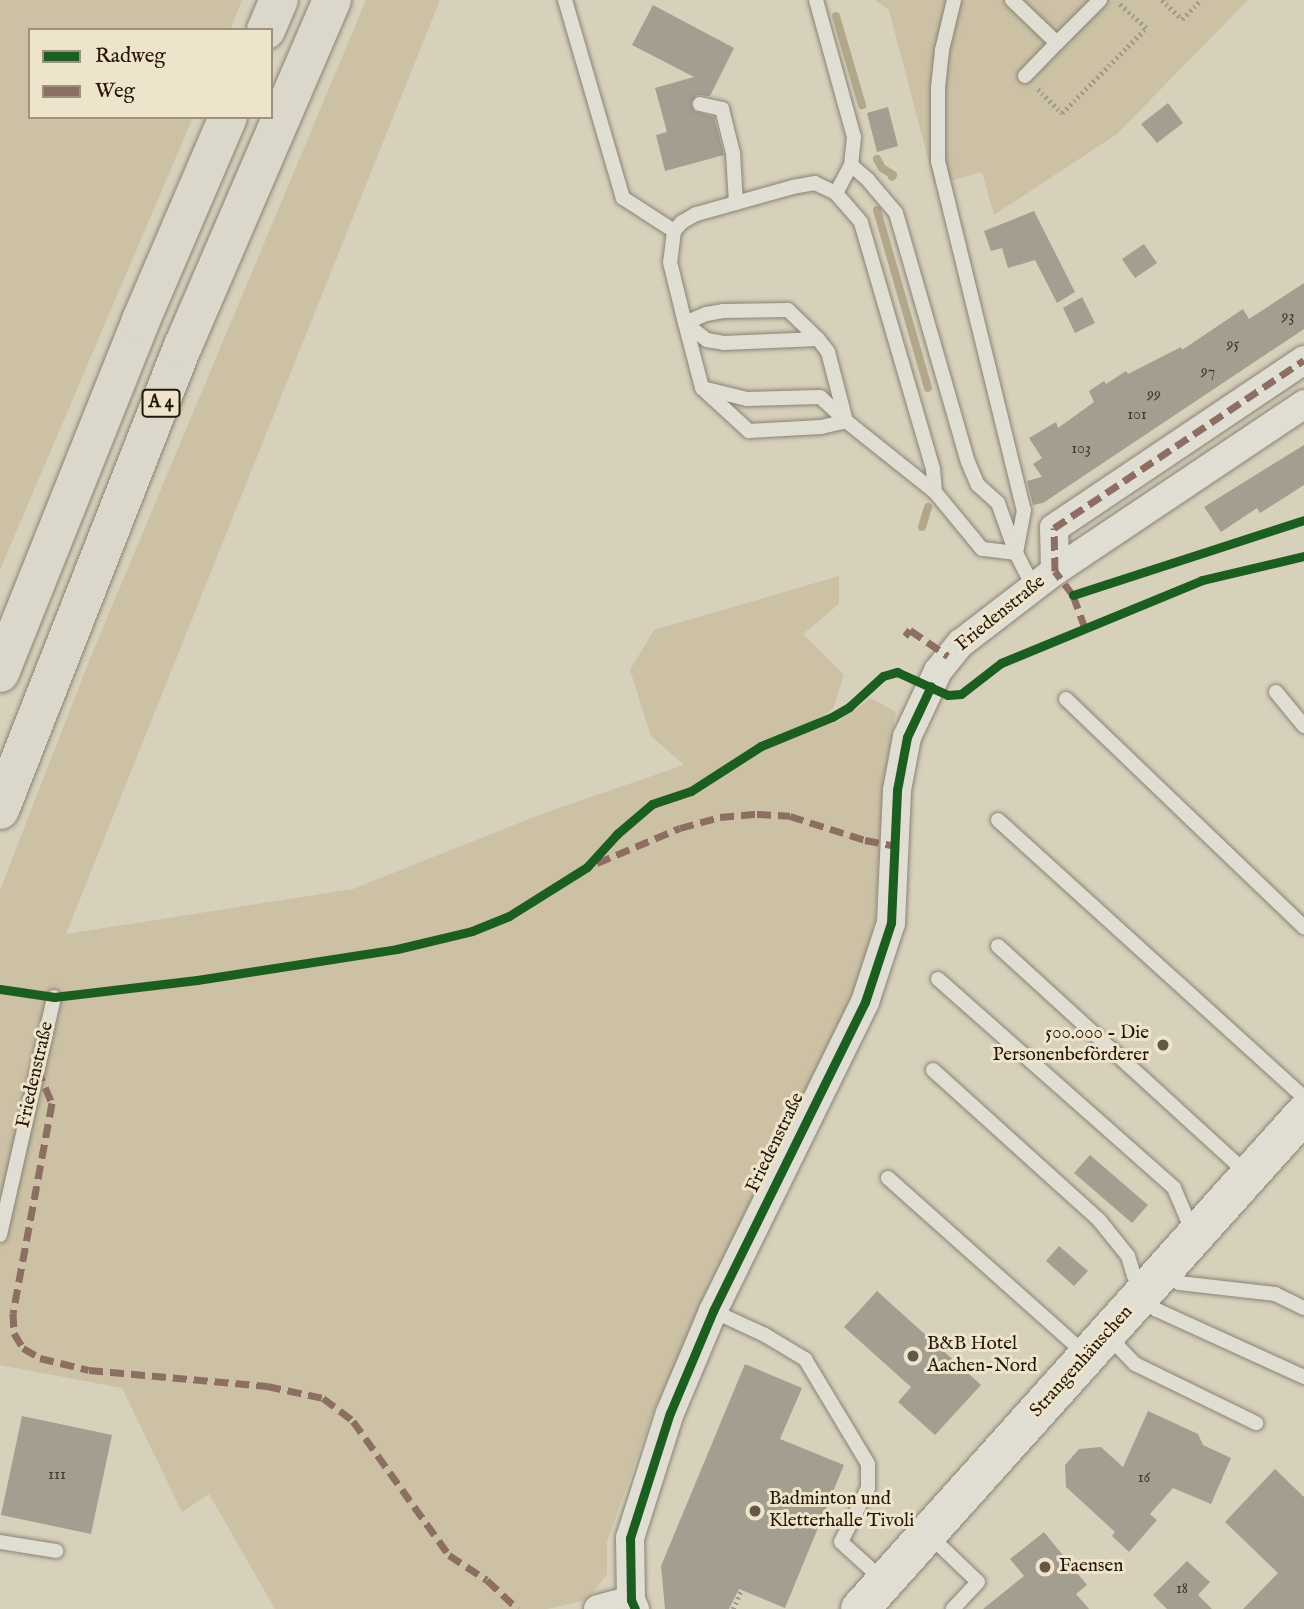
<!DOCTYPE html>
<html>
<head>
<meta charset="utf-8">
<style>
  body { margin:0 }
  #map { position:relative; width:1304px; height:1609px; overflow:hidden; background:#d7d0bb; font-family:"IM FELL English",serif }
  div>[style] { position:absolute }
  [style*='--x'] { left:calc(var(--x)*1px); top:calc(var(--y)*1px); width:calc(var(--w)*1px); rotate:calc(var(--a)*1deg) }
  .green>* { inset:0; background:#ccc1a5 }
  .stream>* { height:8px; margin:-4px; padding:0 4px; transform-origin:4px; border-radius:4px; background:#b3a78b }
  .building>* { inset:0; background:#a49e90 }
  .path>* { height:4.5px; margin-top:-2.25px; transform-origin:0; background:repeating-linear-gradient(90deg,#9d998f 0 2px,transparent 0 5.5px) }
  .roads { filter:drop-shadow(0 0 2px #898376) drop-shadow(0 0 2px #898376) }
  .lane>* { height:14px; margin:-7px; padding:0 7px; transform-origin:7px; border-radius:7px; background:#e0ddd2 }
  .street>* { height:28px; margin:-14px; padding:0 14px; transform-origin:14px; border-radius:14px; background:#e0ddd2 }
  .secondary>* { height:38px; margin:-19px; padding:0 19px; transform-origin:19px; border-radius:19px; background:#e0ddd2 }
  .highway>* { height:38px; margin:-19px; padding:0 19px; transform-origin:19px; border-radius:19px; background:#dbd7ca }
  .quiet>* { height:7px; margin-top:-3.5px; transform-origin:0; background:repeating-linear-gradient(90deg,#8d6e63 0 14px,transparent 0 21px) }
  .cycleway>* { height:9px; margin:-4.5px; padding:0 4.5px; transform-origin:4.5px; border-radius:4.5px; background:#1b5e20 }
  .dots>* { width:19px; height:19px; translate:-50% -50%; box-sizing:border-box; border:4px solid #ede4cb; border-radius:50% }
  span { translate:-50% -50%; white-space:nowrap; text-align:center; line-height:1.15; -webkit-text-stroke:6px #ede4cb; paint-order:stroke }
  .number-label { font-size:16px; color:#46382a }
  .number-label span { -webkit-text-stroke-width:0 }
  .shield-label span { padding:2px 5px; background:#ede4cb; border:2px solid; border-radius:5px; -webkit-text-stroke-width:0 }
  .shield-label { font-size:18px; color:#261608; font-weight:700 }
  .street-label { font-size:19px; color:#261608 }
  .poi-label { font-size:19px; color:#261608 }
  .right { translate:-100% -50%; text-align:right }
  .left { translate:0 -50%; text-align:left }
  .legend { position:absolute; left:28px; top:28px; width:245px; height:91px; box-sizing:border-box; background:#ede4cb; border:2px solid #9d927d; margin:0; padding:9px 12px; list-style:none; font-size:21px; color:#261608 }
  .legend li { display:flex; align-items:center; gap:14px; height:35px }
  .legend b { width:35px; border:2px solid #9d927d }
</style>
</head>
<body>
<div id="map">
  <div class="green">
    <i style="clip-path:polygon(0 0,242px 0,230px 30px,30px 30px,30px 117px,193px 117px,0 570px)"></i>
    <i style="clip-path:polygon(366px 0,440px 0,66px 934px,353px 889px,544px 813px,684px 765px,651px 736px,630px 670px,654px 630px,839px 576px,839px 604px,803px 634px,844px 675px,833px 709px,792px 738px,839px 721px,871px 698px,896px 712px,883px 788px,875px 919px,854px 996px,654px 1409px,607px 1542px,607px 1574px,587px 1600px,547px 1609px,275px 1609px,209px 1494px,182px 1512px,122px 1388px,0 1365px,0 890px,89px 661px)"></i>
    <i style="clip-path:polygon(875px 0,1248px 0,1117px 134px,994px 215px,982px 172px,935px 185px,889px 10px)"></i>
  </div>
  <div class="stream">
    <i style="--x:836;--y:16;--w:93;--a:73.7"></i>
    <i style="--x:877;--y:159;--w:10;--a:61"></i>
    <i style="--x:882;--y:168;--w:13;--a:32"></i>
    <i style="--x:893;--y:175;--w:2;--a:117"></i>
    <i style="--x:877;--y:210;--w:185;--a:74"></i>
    <i style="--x:922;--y:527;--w:21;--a:-73"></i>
  </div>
  <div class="building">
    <i style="clip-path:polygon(653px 5px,734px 48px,710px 96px,697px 95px,691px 103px,694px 111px,714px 117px,724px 155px,665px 171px,656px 135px,667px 132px,655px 88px,694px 77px,632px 45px)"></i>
    <i style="clip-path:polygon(1168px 103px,1183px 123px,1157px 143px,1141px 124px)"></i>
    <i style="clip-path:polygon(888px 107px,898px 146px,877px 152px,867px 113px)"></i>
    <i style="clip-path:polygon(1034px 211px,1075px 292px,1057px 303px,1035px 260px,1008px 268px,1002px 248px,991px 251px,984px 231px)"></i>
    <i style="clip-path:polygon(1144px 244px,1157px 263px,1135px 278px,1122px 259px)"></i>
    <i style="clip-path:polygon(1304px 283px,1304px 329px,1043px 503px,1033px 505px,1027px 481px,1042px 477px,1033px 464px,1042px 458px,1029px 438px,1056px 422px,1058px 428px,1094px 402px,1089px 391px,1104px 381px,1106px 384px,1126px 371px,1128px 374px,1181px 347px,1182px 350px,1243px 309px,1249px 319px)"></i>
    <i style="clip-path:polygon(1082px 297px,1095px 323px,1075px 333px,1063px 308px)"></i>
    <i style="clip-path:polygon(1304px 445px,1304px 485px,1260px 513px,1257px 508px,1221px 532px,1204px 507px)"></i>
    <i style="clip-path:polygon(1090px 1155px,1148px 1205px,1132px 1223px,1074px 1173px)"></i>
    <i style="clip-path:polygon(1059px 1246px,1088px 1271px,1074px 1286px,1046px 1261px)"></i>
    <i style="clip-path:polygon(877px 1291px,981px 1385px,935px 1435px,898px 1402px,911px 1387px,844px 1327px)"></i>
    <i style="clip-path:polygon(745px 1364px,802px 1388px,780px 1439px,844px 1465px,785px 1608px,739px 1589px,729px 1609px,665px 1609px,661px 1566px)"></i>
    <i style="clip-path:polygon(1148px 1411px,1198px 1434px,1203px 1445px,1231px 1458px,1211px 1504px,1173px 1488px,1150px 1514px,1157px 1520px,1129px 1552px,1112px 1536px,1115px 1532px,1066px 1487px,1065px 1465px,1079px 1449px,1101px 1447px,1123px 1467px)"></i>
    <i style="clip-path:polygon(22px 1416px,112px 1435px,91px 1534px,1px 1515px)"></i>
    <i style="clip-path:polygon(1275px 1469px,1304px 1497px,1304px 1609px,1243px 1609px,1278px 1573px,1225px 1522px)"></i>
    <i style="clip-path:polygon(1044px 1532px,1087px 1585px,1076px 1594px,1089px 1609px,983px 1609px,1024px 1576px,1010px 1559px)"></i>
    <i style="clip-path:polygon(1187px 1561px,1210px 1582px,1198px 1595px,1212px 1609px,1167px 1609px,1153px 1595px)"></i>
  </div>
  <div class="path">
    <i style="--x:1162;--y:0;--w:28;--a:44"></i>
    <i style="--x:1182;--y:19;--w:27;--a:-45"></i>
    <i style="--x:1038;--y:89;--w:34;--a:45"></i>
    <i style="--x:1062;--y:113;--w:120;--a:-45.3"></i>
    <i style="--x:1146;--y:28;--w:38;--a:-138"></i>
    <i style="--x:733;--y:1609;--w:21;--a:-67"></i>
  </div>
  <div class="roads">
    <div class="lane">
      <i style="--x:565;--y:0;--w:206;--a:73.7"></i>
      <i style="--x:623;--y:198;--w:61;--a:32.9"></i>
      <i style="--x:816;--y:0;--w:142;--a:74.5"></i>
      <i style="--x:854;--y:137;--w:28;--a:96"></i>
      <i style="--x:851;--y:165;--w:32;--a:118"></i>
      <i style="--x:954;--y:0;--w:51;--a:103.5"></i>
      <i style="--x:942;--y:50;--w:36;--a:96"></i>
      <i style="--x:938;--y:86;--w:75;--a:90"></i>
      <i style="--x:938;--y:161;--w:359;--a:76.2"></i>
      <i style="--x:1024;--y:510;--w:44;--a:100.5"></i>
      <i style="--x:1016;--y:553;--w:38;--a:63"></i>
      <i style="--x:1012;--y:0;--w:62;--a:43.7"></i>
      <i style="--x:1057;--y:43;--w:61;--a:-45"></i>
      <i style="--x:1025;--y:76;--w:46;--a:-45.9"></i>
      <i style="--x:700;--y:104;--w:23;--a:13"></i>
      <i style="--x:722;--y:109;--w:45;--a:76"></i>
      <i style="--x:733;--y:153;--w:50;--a:86.6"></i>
      <i style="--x:851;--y:165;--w:23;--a:41"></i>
      <i style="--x:868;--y:180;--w:43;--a:49.7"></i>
      <i style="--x:896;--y:213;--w:259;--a:73.9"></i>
      <i style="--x:968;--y:462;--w:25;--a:67"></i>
      <i style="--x:978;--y:485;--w:27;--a:42"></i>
      <i style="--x:998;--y:503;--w:53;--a:70.2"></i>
      <i style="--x:1016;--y:553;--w:34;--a:-173"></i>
      <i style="--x:982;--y:549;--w:74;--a:-129.5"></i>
      <i style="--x:935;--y:492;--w:23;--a:-95"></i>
      <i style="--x:933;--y:469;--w:257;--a:-106.3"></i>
      <i style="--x:861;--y:222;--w:38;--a:-131"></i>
      <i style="--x:836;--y:193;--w:23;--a:-155"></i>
      <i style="--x:815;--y:183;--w:22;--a:170"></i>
      <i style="--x:793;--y:187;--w:101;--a:164.4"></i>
      <i style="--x:696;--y:214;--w:16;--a:150"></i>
      <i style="--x:682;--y:222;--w:12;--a:132"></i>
      <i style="--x:674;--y:231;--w:31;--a:97"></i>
      <i style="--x:670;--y:262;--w:63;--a:76.2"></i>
      <i style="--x:685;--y:323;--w:67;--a:75.3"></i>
      <i style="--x:702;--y:388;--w:64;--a:42.5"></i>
      <i style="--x:749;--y:431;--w:72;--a:-3.2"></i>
      <i style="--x:821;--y:427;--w:26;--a:-13"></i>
      <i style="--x:846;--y:421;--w:114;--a:38.6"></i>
      <i style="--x:685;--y:323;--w:28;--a:38"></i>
      <i style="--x:707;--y:340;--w:17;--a:10"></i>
      <i style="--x:724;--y:343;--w:94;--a:-2.4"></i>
      <i style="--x:818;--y:339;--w:16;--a:52"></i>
      <i style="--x:828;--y:352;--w:71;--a:75.4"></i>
      <i style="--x:846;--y:421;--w:35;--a:-137"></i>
      <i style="--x:820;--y:397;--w:73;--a:178.4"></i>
      <i style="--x:747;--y:399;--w:46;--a:-166.3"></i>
      <i style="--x:685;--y:323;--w:23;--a:-23"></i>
      <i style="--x:706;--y:314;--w:17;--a:-10"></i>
      <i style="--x:723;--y:311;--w:65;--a:-0.9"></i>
      <i style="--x:788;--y:310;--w:42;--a:44"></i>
      <i style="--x:1276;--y:692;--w:44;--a:50.5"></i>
      <i style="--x:1066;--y:699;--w:330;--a:43.8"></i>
      <i style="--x:998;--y:820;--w:413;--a:42.2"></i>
      <i style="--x:998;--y:946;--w:338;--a:42.4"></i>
      <i style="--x:938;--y:979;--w:315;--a:41.5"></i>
      <i style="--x:1174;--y:1188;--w:33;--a:67"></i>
      <i style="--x:1187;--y:1218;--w:16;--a:45"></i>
      <i style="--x:933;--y:1070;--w:224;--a:42.1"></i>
      <i style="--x:1099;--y:1220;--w:46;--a:51.1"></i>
      <i style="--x:1128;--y:1256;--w:21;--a:73"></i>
      <i style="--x:1134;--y:1276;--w:18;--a:43"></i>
      <i style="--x:888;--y:1178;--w:266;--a:41.7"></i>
      <i style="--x:0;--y:1235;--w:244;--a:-77.2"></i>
      <i style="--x:1165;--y:1272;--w:18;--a:38"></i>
      <i style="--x:1179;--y:1283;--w:97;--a:6.5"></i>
      <i style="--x:1275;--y:1294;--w:32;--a:26"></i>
      <i style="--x:1141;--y:1298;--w:20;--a:37"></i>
      <i style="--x:1157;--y:1310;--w:162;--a:24.5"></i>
      <i style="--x:713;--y:1311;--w:57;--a:24.8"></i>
      <i style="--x:765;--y:1335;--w:47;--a:31"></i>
      <i style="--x:805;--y:1359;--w:122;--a:59"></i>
      <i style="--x:868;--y:1464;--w:24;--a:90"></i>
      <i style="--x:868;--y:1488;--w:60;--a:116.6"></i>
      <i style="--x:841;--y:1542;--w:58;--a:42.2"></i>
      <i style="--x:1108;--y:1336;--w:39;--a:46"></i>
      <i style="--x:1135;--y:1364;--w:135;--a:26"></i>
      <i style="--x:928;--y:1534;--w:69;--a:43.8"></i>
      <i style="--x:978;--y:1582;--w:37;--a:133"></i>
      <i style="--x:0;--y:1542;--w:57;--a:9.1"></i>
    </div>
    <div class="street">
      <i style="--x:1055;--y:571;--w:43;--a:-91.3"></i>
      <i style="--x:1054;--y:528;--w:301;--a:-33.9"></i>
      <i style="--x:598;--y:1609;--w:34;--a:-15"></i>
      <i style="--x:635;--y:1609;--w:10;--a:-114"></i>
      <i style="--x:631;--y:1600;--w:62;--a:-90.9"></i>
      <i style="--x:630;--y:1538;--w:131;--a:-72.3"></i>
      <i style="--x:670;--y:1413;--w:111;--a:-67.1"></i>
      <i style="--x:713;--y:1311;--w:344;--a:-63.8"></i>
      <i style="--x:865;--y:1002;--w:83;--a:-71.8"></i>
      <i style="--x:891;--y:923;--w:133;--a:-87.4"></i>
      <i style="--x:897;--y:790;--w:54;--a:-79.3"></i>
      <i style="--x:907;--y:737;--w:73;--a:-64.8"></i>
      <i style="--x:938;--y:671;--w:36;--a:-51"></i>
      <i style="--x:961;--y:643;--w:118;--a:-37.5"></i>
      <i style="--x:1055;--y:571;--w:300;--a:-33.8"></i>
    </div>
    <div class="secondary">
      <i style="--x:860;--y:1609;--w:665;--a:-48.11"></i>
    </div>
    <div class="highway">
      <i style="--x:266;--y:30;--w:33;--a:-67"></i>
      <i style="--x:0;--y:673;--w:380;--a:-68.2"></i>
      <i style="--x:141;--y:320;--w:221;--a:-66.8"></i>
      <i style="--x:0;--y:810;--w:499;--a:-68.5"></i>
      <i style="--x:183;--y:346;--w:377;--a:-66.7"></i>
    </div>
  </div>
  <div class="quiet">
    <i style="--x:1085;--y:628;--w:35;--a:-110"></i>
    <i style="--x:1073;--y:595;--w:30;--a:-127"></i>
    <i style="--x:1055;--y:571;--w:43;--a:-91.3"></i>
    <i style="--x:1054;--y:528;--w:301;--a:-33.9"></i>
    <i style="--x:905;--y:636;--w:8;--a:-50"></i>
    <i style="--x:910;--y:630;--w:46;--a:34.4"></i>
    <i style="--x:597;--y:863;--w:90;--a:-22.9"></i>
    <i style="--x:680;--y:828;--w:41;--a:-15.4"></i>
    <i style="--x:720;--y:817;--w:37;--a:-5"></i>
    <i style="--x:757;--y:814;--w:33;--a:3"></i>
    <i style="--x:790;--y:816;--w:79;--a:17.7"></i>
    <i style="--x:865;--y:840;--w:31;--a:11"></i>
    <i style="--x:37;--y:1068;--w:38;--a:67"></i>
    <i style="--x:52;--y:1103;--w:214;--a:100.5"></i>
    <i style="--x:13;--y:1313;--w:20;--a:87"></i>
    <i style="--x:14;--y:1333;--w:17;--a:59"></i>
    <i style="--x:23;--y:1348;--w:20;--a:30"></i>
    <i style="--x:40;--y:1358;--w:50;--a:13.8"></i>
    <i style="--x:89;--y:1370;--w:179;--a:5.1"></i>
    <i style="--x:267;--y:1386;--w:57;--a:12.1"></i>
    <i style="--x:323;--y:1398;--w:38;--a:37"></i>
    <i style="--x:353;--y:1421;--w:165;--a:54.4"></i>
    <i style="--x:449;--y:1555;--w:45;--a:33.3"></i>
    <i style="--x:487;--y:1580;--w:42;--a:43.1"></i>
  </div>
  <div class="cycleway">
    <i style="--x:1073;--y:595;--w:243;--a:-18"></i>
    <i style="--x:0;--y:989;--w:55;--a:8.4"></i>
    <i style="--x:54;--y:997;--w:144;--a:-6.8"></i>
    <i style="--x:197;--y:980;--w:202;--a:-8.8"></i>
    <i style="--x:397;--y:949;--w:77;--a:-13.5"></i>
    <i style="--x:472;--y:931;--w:40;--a:-22"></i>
    <i style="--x:509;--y:916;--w:92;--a:-32.1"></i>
    <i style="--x:587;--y:867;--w:45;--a:-47.7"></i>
    <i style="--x:617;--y:834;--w:46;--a:-40.6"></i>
    <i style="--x:652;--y:804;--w:41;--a:-18.4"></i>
    <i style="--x:691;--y:791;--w:83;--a:-32.7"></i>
    <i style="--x:761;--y:746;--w:77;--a:-22.2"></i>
    <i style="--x:832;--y:717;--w:20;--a:-30"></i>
    <i style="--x:849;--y:707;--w:46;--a:-42.4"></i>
    <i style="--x:883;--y:676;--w:15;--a:-16"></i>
    <i style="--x:897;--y:672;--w:56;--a:24.3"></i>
    <i style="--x:948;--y:695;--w:13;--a:-4"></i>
    <i style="--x:961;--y:694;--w:51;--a:-37.8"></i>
    <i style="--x:1001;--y:663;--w:217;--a:-22.4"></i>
    <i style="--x:1202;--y:580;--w:105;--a:-13.2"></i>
    <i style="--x:635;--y:1609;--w:10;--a:-114"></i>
    <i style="--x:631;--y:1600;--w:62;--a:-90.9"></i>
    <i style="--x:630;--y:1538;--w:131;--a:-72.3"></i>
    <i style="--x:670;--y:1413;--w:111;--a:-67.1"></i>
    <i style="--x:713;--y:1311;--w:344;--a:-63.8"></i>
    <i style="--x:865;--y:1002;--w:83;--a:-71.8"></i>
    <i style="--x:891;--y:923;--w:133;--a:-87.4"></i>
    <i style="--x:897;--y:790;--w:54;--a:-79.3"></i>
    <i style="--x:907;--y:737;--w:56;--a:-64.8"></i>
  </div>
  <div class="dots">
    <i style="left:1163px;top:1045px;background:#645747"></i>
    <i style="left:913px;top:1356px;background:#645747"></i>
    <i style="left:755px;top:1511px;background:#645747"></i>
    <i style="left:1045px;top:1567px;background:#645747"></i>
  </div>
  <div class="number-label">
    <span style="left:1288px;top:317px">93</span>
    <span style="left:1233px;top:345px">95</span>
    <span style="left:1208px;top:372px">97</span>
    <span style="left:1154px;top:395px">99</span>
    <span style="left:1137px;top:415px">101</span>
    <span style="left:1081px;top:449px">103</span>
    <span style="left:57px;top:1475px">111</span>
    <span style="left:1144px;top:1478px">16</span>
    <span style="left:1182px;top:1589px">18</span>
  </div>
  <div class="shield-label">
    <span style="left:161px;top:403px">A 4</span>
  </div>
  <div class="street-label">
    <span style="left:1001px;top:614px;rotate:-39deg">Friedenstraße</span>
    <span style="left:36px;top:1075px;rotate:-77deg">Friedenstraße</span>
    <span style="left:776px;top:1143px;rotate:-64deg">Friedenstraße</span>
    <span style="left:1082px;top:1362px;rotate:-48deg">Strangenhäuschen</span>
  </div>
  <div class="poi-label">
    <span class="right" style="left:1149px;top:1045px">500.000 - Die<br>Personenbeförderer</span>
    <span class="left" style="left:927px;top:1356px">B&amp;B Hotel<br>Aachen-Nord</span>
    <span class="left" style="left:769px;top:1511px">Badminton und<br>Kletterhalle Tivoli</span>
    <span class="left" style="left:1059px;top:1567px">Faensen</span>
  </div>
  <ul class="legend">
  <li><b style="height:9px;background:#1b5e20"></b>Radweg</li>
  <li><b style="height:9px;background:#8d6e63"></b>Weg</li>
  </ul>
</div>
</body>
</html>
